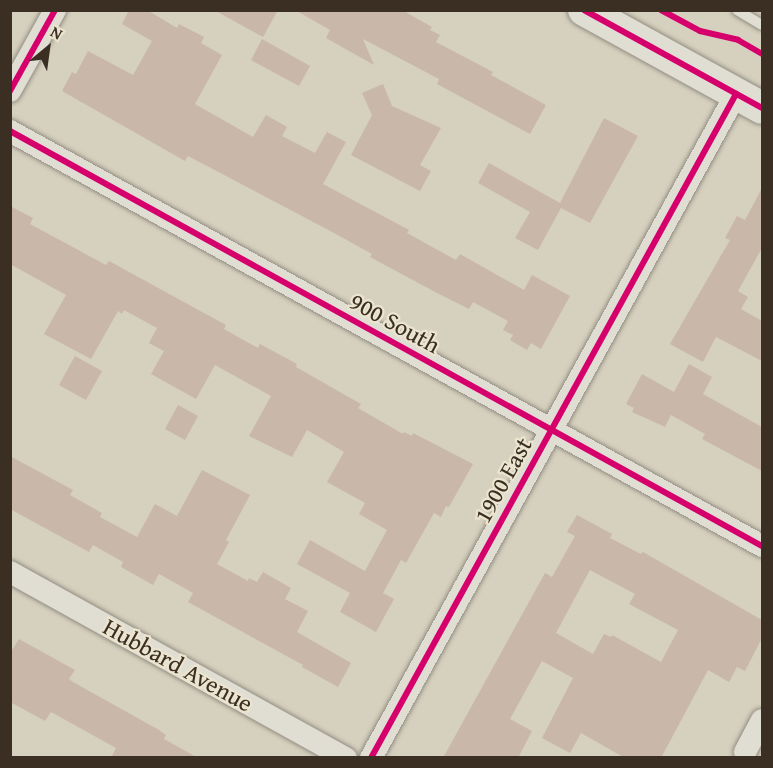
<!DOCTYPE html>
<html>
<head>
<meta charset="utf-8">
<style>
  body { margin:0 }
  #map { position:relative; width:773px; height:768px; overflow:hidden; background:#d6d0be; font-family:"Gentium Book Plus",serif }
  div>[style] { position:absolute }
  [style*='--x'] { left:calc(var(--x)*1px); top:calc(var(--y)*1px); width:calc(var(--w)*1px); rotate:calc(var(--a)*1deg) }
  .building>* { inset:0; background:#c9b8aa }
  .roads { filter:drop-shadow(0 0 2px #928d82) drop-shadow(0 0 2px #928d82) }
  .service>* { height:10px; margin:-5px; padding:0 5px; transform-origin:5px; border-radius:5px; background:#e0ddd3 }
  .minor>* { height:22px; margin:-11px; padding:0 11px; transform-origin:11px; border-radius:11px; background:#e0ddd3 }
  .secondary>* { height:32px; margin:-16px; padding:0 16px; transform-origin:16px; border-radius:16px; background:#e0ddd3 }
  .cycleway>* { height:6px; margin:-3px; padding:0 3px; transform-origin:3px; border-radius:3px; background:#d6006c }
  span { translate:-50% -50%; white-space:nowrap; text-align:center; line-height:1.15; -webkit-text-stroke:4.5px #ebe4ce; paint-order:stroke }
  .street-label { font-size:24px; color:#3b2f23 }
  .frame { position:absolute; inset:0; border:12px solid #3b2f23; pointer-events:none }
  .north { position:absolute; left:18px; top:18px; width:60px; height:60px; -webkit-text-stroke:4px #ebe4ce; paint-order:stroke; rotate:29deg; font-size:16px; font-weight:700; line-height:24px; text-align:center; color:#3b2f23 }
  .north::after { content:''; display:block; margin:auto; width:21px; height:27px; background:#3b2f23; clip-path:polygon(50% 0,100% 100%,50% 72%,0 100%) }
</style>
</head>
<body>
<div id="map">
  <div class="building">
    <i style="clip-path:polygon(129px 10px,147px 10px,177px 28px,179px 24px,204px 37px,201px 43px,222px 55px,195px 104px,253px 137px,266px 115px,287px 127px,282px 136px,315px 153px,327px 132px,346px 142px,323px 184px,409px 230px,407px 233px,456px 260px,460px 254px,524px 290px,532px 275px,570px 296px,541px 349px,531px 343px,527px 350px,510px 340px,513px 335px,503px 330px,508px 321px,473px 302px,469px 309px,437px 293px,370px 257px,372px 254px,334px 233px,188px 156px,185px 161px,62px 91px,72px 72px,76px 74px,88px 51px,133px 75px,152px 41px,122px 24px)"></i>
    <i style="clip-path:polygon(214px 10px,278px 10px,263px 37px)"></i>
    <i style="clip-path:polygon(295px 10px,402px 10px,432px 27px,430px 30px,440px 35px,436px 42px,493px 72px,491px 75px,546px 105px,530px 134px,437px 84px,439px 79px,363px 39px,374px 65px,326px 38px,330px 30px)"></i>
    <i style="clip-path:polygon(262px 39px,310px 66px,299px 86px,251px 60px)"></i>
    <i style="clip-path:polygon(383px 84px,392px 106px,441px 128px,420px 165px,431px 171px,420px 191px,351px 155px,372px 115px,362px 93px)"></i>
    <i style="clip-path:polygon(604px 118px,638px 136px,590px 223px,561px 208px,538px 250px,515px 238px,530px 212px,478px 183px,489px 163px,560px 203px)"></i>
    <i style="clip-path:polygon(762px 188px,762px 248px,738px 291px,748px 297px,741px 309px,762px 321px,762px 361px,716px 337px,703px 362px,670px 344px,730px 240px,725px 238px,737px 216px,745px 220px)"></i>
    <i style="clip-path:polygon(10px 206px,33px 218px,30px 224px,106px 265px,109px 261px,226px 325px,224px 329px,258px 348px,260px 344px,297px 364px,296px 367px,361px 404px,358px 408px,403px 434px,404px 432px,412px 436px,413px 433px,473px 464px,449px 507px,446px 506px,441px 517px,434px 513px,406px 563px,401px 560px,383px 593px,394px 599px,376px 632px,340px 612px,350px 593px,297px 564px,310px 540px,365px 571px,387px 530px,359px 514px,365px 503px,327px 482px,344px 452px,307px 430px,292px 457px,249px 436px,271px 396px,215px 365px,196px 399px,151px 374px,164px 351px,149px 343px,157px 328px,124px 310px,122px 314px,118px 311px,91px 359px,44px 334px,66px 295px,10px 264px)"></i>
    <i style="clip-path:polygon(75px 356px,102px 371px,86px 400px,59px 385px)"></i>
    <i style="clip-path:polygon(689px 364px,712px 377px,703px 394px,762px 427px,762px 471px,702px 439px,705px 434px,671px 415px,665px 427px,632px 412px,634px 408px,626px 404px,642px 374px,674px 392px)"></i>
    <i style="clip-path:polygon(178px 405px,198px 416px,185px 440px,165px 429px)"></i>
    <i style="clip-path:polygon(10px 456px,73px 490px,70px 495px,102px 513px,100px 517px,137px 537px,155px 504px,177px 516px,202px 470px,250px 495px,226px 540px,229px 542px,217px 564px,248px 581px,249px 578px,257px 582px,263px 572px,291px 588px,285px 599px,308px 611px,297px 632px,351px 663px,338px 687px,302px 667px,303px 665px,188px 602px,193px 593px,159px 574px,153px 585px,121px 567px,123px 562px,93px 545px,89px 552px,10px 509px)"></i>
    <i style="clip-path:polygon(evenodd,577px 515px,612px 534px,610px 538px,641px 554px,643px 552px,762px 620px,762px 638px,745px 671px,737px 667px,729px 682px,708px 670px,661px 758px,625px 758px,581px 733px,570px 753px,542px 738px,573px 678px,542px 661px,510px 719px,532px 731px,518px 758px,443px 758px,545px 573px,552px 577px,575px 536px,567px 532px,577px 515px,590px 570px,635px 594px,629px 604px,678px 630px,661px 662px,612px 635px,611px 637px,604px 634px,593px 654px,556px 633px,590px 570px)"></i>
    <i style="clip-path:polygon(19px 639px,75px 670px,69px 679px,73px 682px,159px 730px,166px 735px,164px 739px,198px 758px,111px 758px,116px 748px,51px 712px,45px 721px,10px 702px,10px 653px)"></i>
  </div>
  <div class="roads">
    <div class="service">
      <i style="--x:737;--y:10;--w:29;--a:31"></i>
    </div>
    <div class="minor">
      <i style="--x:10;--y:91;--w:93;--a:-60.9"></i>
      <i style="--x:10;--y:131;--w:859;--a:28.89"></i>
      <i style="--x:10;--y:572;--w:384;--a:29"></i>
      <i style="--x:745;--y:752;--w:36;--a:-62"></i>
      <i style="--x:371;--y:758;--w:758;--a:-61.2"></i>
    </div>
    <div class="secondary">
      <i style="--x:584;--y:10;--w:203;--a:28.8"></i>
    </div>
  </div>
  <div class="cycleway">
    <i style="--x:584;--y:10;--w:203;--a:28.8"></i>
    <i style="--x:661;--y:10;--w:44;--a:28.3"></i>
    <i style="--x:700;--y:31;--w:39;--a:13"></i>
    <i style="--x:738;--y:40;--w:28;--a:30"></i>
    <i style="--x:10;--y:91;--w:93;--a:-60.9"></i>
    <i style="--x:10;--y:131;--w:859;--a:28.89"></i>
    <i style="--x:371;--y:758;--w:758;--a:-61.2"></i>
  </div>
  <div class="street-label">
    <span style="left:395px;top:323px;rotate:29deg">900 South</span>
    <span style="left:503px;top:480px;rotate:-61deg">1900 East</span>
    <span style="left:178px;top:665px;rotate:29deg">Hubbard Avenue</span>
  </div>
  <div class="frame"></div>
  <div class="north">N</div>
</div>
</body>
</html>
